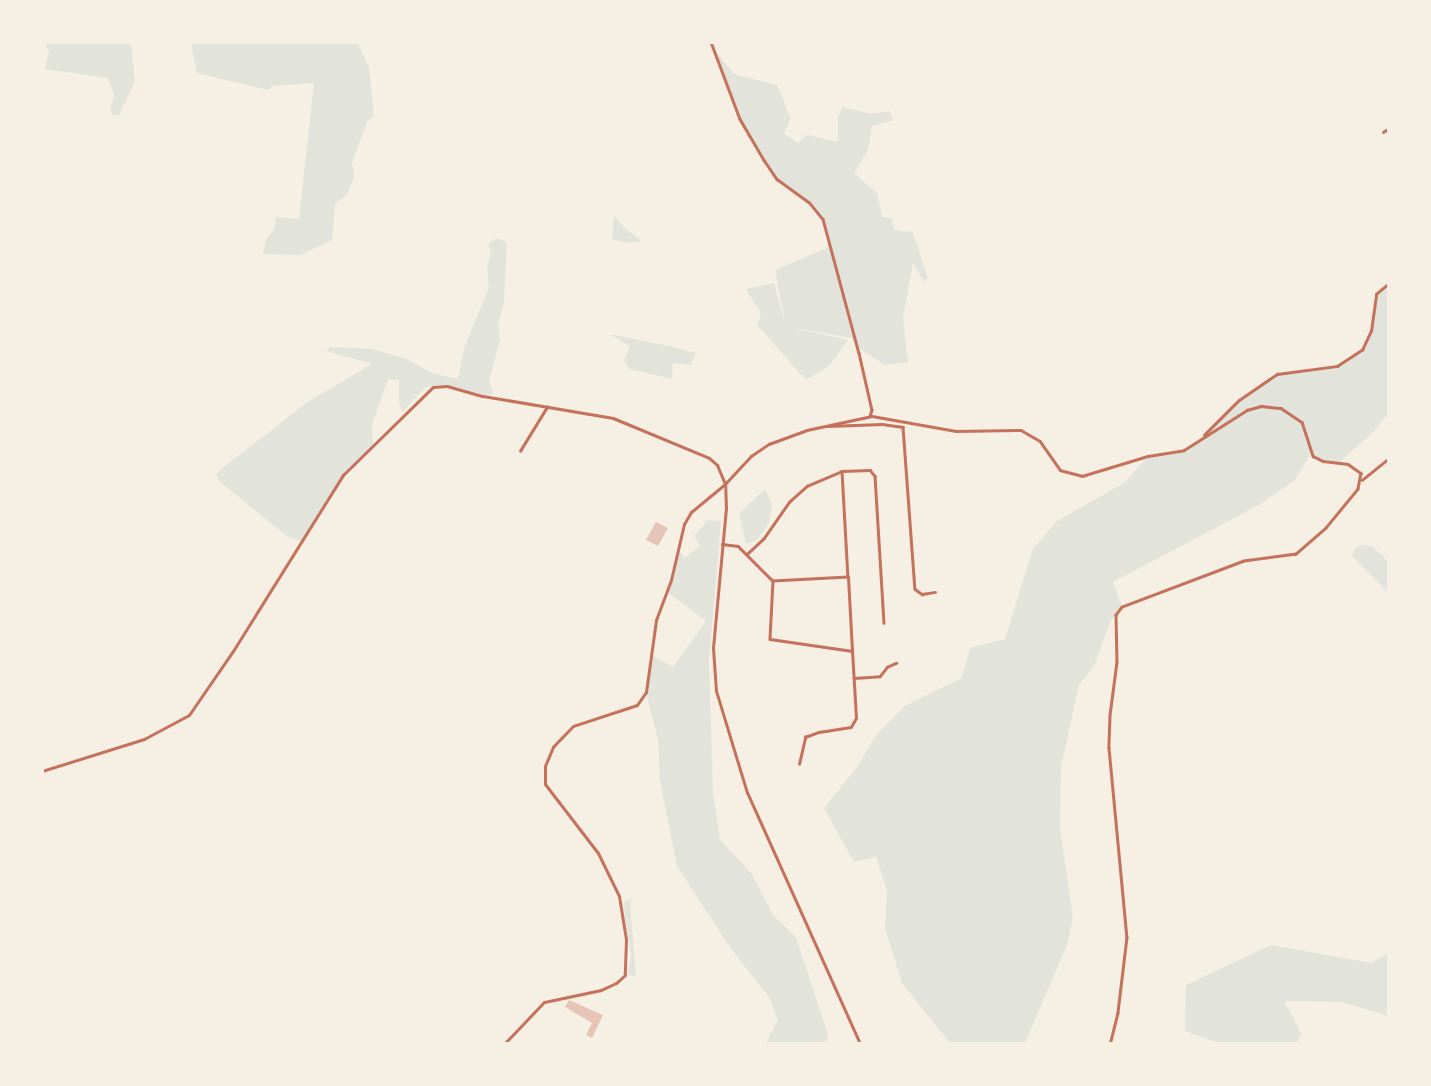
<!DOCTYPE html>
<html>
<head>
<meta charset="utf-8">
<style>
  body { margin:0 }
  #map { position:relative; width:1431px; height:1086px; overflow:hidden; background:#f6efe4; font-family:Mulish,sans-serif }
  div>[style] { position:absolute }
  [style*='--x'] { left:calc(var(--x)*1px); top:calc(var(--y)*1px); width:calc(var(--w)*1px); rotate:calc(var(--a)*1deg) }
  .green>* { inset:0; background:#e2e4dc }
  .building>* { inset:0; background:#e6c5b7 }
  .minor>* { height:2.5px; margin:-1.25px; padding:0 1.25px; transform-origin:1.25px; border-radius:1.25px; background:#c5725c }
  .tertiary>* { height:3px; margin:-1.5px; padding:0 1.5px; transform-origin:1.5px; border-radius:1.5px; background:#c5725c }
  span { translate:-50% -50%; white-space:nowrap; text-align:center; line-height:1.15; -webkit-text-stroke:4px #f6efe4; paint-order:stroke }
  .frame { position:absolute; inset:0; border:44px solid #f6efe4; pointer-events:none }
</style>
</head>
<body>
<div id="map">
  <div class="green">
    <i style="clip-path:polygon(45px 43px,126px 42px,131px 45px,135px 81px,119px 115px,113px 116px,110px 110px,114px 95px,108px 78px,45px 69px,49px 52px)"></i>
    <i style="clip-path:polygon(357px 43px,369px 67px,374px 116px,367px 122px,352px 163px,355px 175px,347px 194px,335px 204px,332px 240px,301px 255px,263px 254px,266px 240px,274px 230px,276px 217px,299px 219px,314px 83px,273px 86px,267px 90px,197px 73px,191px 43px)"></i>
    <i style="clip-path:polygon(714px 49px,734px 74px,777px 85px,791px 119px,784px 134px,798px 143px,807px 135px,838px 142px,838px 117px,843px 107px,871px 114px,889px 111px,893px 120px,872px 126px,868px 150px,854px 173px,877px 193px,882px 217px,892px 219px,894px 230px,913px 232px,928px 278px,924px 282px,913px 263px,903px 318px,908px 362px,885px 365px,857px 347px,851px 338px,785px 326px,848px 340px,830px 365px,806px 380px,757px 325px,761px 314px,746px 289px,774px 283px,785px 324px,775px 270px,829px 247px,825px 226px,815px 208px,777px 179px,740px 119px)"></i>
    <i style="clip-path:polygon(614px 216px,627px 230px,642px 241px,627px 243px,612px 239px)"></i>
    <i style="clip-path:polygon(496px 238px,507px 242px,504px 302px,498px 325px,500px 340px,489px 381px,493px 394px,483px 396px,441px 385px,425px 387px,403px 412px,399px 403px,399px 380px,388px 379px,372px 424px,373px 446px,343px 475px,301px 541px,288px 537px,219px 481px,216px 475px,220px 470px,309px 401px,372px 364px,326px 351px,330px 347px,372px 349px,407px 359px,432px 373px,458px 379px,465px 345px,489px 288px,487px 268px,491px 253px,488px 245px)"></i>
    <i style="clip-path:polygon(1388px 284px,1388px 414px,1373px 432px,1340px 462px,1323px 461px,1311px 453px,1295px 480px,1259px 505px,1113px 582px,1122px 607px,1110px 622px,1094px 666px,1079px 685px,1061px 766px,1060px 829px,1073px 917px,1067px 945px,1025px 1043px,950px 1043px,902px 983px,885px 929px,887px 890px,876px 857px,854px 862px,824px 808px,855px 770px,877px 734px,905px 706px,962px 678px,970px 648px,1005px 639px,1033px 549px,1057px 521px,1124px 483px,1148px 456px,1184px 450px,1204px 436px,1238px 401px,1277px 374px,1337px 366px,1362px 350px,1371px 331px,1376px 294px)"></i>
    <i style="clip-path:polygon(609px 334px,669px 346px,696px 353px,691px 365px,673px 363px,672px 379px,629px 369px,624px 360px,630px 346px)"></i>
    <i style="clip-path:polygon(765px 489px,772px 505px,769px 523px,757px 540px,746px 544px,739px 513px)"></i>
    <i style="clip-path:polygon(708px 520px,721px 521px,709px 660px,713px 793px,720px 840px,752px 874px,773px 915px,796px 937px,828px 1034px,826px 1043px,766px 1043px,778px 1020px,769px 997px,729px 946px,677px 866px,660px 781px,658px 740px,646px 692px,651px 654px,673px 667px,706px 621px,667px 592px,679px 550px,685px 558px,700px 545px,694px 536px)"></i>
    <i style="clip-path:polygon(1363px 545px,1372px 546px,1388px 562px,1388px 592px,1352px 556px,1356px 547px)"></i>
    <i style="clip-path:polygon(632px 898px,630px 903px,636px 976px,633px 977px,628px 974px,631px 955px,623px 902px)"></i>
    <i style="clip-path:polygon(1271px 945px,1372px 963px,1388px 953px,1388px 1016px,1342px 1002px,1284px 1001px,1301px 1033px,1297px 1043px,1219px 1043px,1185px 1031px,1186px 985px)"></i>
  </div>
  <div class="building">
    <i style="clip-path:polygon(656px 522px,668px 528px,658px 546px,646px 540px)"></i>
    <i style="clip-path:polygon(569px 1000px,603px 1015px,592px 1038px,586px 1035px,592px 1023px,565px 1007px)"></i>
  </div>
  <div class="minor">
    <i style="--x:711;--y:42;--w:82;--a:69.4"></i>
    <i style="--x:740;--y:119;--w:48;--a:59.7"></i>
    <i style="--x:764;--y:160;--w:23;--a:56"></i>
    <i style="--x:777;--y:179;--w:39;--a:36"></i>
    <i style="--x:809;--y:202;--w:22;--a:51"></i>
    <i style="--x:823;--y:219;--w:139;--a:75"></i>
    <i style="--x:859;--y:353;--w:58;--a:77.2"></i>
    <i style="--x:872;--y:410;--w:6;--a:108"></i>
    <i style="--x:1383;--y:132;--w:6;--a:-31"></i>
    <i style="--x:828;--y:426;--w:54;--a:-2.1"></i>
    <i style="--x:882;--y:424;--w:21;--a:8"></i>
    <i style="--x:903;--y:427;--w:162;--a:85.8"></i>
    <i style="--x:915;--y:589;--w:9;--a:36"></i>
    <i style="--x:922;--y:594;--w:13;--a:-9"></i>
    <i style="--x:1204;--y:435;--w:49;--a:-45"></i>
    <i style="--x:1239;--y:400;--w:46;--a:-34.4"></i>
    <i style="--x:1277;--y:374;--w:61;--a:-7.6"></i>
    <i style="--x:1337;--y:366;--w:30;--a:-33"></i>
    <i style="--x:1362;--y:350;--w:21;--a:-65"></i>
    <i style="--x:1371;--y:331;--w:37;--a:-82"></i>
    <i style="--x:1376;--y:294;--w:16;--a:-40"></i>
    <i style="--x:520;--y:451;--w:52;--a:-58.5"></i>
    <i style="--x:842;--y:471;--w:106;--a:86.8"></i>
    <i style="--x:1362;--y:480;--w:33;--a:-39"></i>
    <i style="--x:722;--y:544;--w:16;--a:7"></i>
    <i style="--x:738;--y:546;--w:49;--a:45"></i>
    <i style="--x:773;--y:581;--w:58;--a:93"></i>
    <i style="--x:770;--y:639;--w:83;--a:8.3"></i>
    <i style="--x:852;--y:651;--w:74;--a:-93.1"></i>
    <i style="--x:848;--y:577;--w:75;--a:176.9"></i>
    <i style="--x:747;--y:554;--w:23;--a:-43"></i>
    <i style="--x:764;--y:538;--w:44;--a:-55.2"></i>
    <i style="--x:789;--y:502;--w:24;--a:-42"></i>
    <i style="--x:807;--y:486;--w:38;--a:-23"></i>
    <i style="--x:842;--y:471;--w:28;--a:-2"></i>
    <i style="--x:870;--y:470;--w:8;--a:50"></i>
    <i style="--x:875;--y:476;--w:147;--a:86.5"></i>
    <i style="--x:854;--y:678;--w:26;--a:-4"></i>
    <i style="--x:880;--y:676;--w:11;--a:-52"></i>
    <i style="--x:887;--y:667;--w:10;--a:-24"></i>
    <i style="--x:799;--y:764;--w:28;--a:-77"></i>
    <i style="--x:805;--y:737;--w:15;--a:-20"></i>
    <i style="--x:819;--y:732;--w:32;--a:-9"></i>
    <i style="--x:851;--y:727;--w:10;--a:-61"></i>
    <i style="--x:856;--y:718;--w:67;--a:-93.4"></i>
    <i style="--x:860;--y:1044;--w:275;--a:-114.2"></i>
    <i style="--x:747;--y:793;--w:107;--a:-106.9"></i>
    <i style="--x:716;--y:691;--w:43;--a:-94"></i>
    <i style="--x:713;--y:648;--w:140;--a:-84.7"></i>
    <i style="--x:726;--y:509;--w:25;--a:-92"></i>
    <i style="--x:725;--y:484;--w:38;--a:-47"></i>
    <i style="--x:751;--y:456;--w:22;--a:-34"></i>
    <i style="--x:769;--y:444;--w:40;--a:-20.2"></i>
    <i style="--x:807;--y:430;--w:66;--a:-12.2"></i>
    <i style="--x:872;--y:416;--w:85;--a:10.1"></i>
    <i style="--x:956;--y:431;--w:65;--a:-0.9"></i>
    <i style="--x:1021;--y:430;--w:22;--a:30"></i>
    <i style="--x:1040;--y:441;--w:35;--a:55"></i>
    <i style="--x:1060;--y:470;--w:23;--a:15"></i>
    <i style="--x:1082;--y:476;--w:69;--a:-16.9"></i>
    <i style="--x:1148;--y:456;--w:36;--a:-9"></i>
    <i style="--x:1184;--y:450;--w:75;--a:-32.4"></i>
    <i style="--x:1247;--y:410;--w:15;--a:-16"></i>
    <i style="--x:1261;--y:406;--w:20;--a:6"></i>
    <i style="--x:1281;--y:408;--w:25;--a:34"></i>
    <i style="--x:1302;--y:422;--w:36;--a:72"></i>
    <i style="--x:1313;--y:456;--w:11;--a:27"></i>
    <i style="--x:1323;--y:461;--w:25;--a:7"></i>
    <i style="--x:1348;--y:464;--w:16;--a:35"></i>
    <i style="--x:1361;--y:473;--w:16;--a:101"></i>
    <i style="--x:1358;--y:489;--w:50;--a:129.4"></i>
    <i style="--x:1326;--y:528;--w:40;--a:139"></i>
    <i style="--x:1296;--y:554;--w:52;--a:172.3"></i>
    <i style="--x:1244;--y:561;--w:130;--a:159.3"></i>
    <i style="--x:1122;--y:607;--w:10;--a:127"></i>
    <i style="--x:1116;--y:615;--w:47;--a:88.8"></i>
    <i style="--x:1117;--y:662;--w:53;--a:97.5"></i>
    <i style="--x:1110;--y:715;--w:33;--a:92"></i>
    <i style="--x:1109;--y:748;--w:190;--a:84.6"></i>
    <i style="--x:1127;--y:937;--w:77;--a:96.8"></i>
    <i style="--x:1118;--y:1013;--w:32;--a:104"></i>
  </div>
  <div class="tertiary">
    <i style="--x:42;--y:771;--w:107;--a:-17.4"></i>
    <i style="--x:144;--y:739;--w:51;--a:-28.1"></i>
    <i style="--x:189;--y:715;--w:78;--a:-55.5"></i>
    <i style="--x:233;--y:651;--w:208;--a:-58"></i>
    <i style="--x:343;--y:475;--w:126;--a:-44.4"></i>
    <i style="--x:433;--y:387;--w:14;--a:-4"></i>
    <i style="--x:447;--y:386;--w:37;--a:16"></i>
    <i style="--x:483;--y:396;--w:132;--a:9.6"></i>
    <i style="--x:613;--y:418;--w:104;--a:22.6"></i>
    <i style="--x:709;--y:458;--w:11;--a:41"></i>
    <i style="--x:717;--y:465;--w:21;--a:67"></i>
    <i style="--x:725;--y:484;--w:44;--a:140.5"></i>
    <i style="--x:691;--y:512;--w:14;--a:120"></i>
    <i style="--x:684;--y:524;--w:57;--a:103.1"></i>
    <i style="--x:671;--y:580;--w:43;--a:110.6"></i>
    <i style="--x:656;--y:620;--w:73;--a:97.9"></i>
    <i style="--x:646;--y:692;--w:16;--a:125"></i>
    <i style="--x:637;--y:705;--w:67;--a:161.8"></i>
    <i style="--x:573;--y:726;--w:29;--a:134"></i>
    <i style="--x:553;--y:747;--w:21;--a:113"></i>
    <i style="--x:545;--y:766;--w:18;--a:90"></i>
    <i style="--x:545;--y:784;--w:87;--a:52.5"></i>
    <i style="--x:598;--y:853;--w:48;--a:64"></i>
    <i style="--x:619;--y:896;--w:44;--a:80.8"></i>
    <i style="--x:626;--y:939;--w:36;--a:92"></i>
    <i style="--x:625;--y:975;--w:12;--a:138"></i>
    <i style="--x:616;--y:983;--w:17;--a:155"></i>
    <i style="--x:601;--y:990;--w:58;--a:168.1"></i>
    <i style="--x:544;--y:1002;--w:58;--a:133.6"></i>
  </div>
  <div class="frame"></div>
</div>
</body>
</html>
